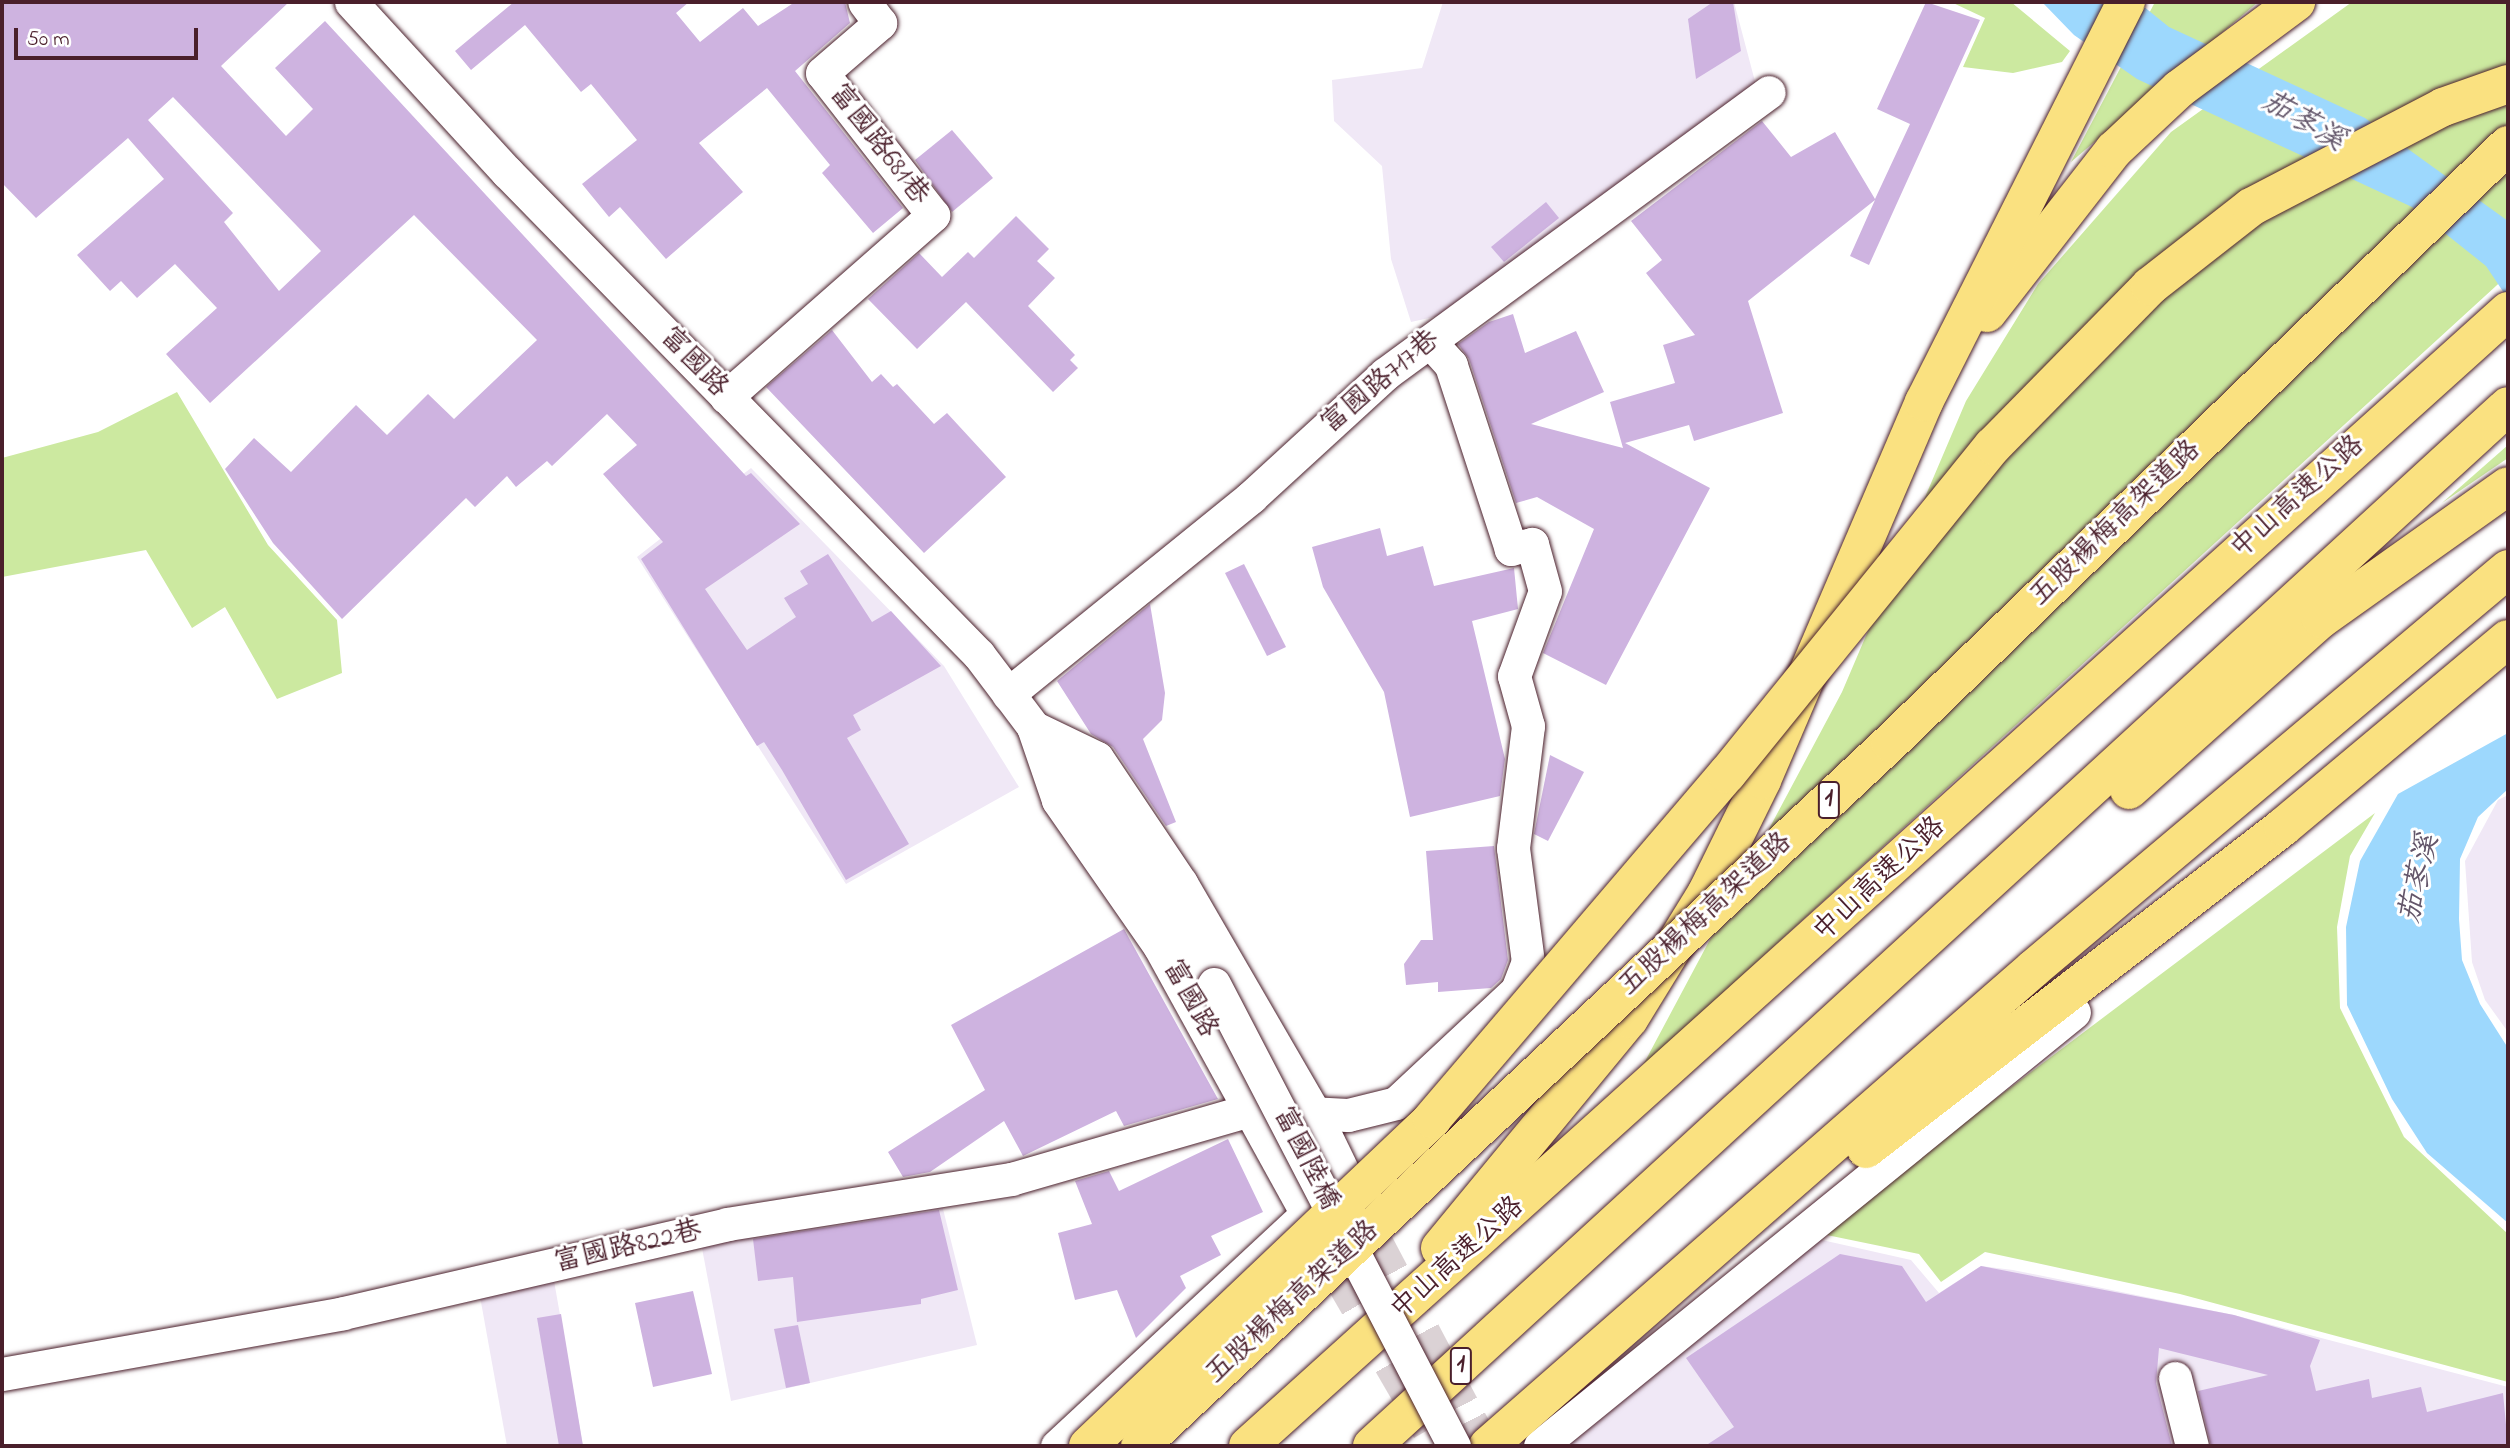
<!DOCTYPE html>
<html>
<head>
<meta charset="utf-8">
<style>
  body { margin:0 }
  #map { position:relative; width:2510px; height:1448px; overflow:hidden; background:#fff; font-family:"Indie Flower","LXGW WenKai TC",sans-serif }
  div>[style] { position:absolute }
  [style*='--x'] { left:calc(var(--x)*1px); top:calc(var(--y)*1px); width:calc(var(--w)*1px); rotate:calc(var(--a)*1deg) }
  .built>* { inset:0; background:#f0e8f6 }
  .green>* { inset:0; background:#cce9a0 }
  .water>* { inset:0; background:#9dd8fd }
  .building>* { inset:0; background:#ceb3e0 }
  .minor-tunnel>* { height:33px; margin-top:-16.5px; transform-origin:0; background:repeating-linear-gradient(90deg,#dbd2d5 0 33px,transparent 0 50px) }
  .roads { filter:drop-shadow(0 0 2px #4a1f2b) drop-shadow(0 0 2px #4a1f2b) }
  .minor>* { height:33px; margin:-16.5px; padding:0 16.5px; transform-origin:16.5px; border-radius:16.5px; background:#fff }
  .highway>* { height:38px; margin:-19px; padding:0 19px; transform-origin:19px; border-radius:19px; background:#fae180 }
  .bridges { filter:drop-shadow(0 0 2px #4a1f2b) drop-shadow(0 0 2px #4a1f2b) }
  .minor-bridge>* { height:33px; margin:-16.5px; padding:0 16.5px; transform-origin:16.5px; border-radius:16.5px; background:#fff }
  .highway-bridge>* { height:38px; margin:-19px; padding:0 19px; transform-origin:19px; border-radius:19px; background:#fae180 }
  span { translate:-50% -50%; white-space:nowrap; text-align:center; line-height:1.15; -webkit-text-stroke:6px #fff; paint-order:stroke }
  .shield-label span { padding:2px 5px; background:#fff; border:2px solid; border-radius:5px; -webkit-text-stroke-width:0 }
  .shield-label { font-size:26px; color:#4a1f2b; font-weight:700 }
  .street-label { font-size:28px; color:#4a1f2b }
  .water-label { font-size:30px; color:#63566a; font-style:italic }
  .frame { position:absolute; inset:0; border:4px solid #4a1f2b; pointer-events:none }
  .scale { position:absolute; left:14px; top:28px; width:184px; height:32px; box-sizing:border-box; border:4px solid #4a1f2b; border-top:0; padding-left:9px; font-size:21px; line-height:24px; white-space:nowrap; color:#4a1f2b; -webkit-text-stroke:5px #fff; paint-order:stroke }
</style>
</head>
<body>
<div id="map">
  <div class="built">
    <i style="clip-path:polygon(1443px 2px,1734px 2px,1757px 89px,1443px 315px,1411px 322px,1391px 259px,1382px 166px,1334px 121px,1332px 80px,1422px 68px)"></i>
    <i style="clip-path:polygon(751px 468px,944px 666px,1019px 787px,846px 884px,637px 557px)"></i>
    <i style="clip-path:polygon(2508px 795px,2508px 1032px,2485px 1000px,2472px 962px,2465px 861px,2498px 800px)"></i>
    <i style="clip-path:polygon(940px 1197px,977px 1345px,731px 1401px,701px 1243px)"></i>
    <i style="clip-path:polygon(1813px 1238px,1911px 1260px,1939px 1293px,1981px 1266px,2013px 1270px,2234px 1315px,2508px 1387px,2508px 1446px,1563px 1446px)"></i>
    <i style="clip-path:polygon(553px 1275px,583px 1446px,507px 1446px,479px 1291px)"></i>
  </div>
  <div class="green">
    <i style="clip-path:polygon(1951px 2px,2011px 2px,2070px 51px,2062px 62px,2013px 73px,1963px 67px,1985px 18px)"></i>
    <i style="clip-path:polygon(2155px 2px,2258px 2px,2071px 162px)"></i>
    <i style="clip-path:polygon(2352px 2px,2508px 2px,2508px 275px,1642px 1067px,1842px 692px,1966px 401px,2038px 284px,2171px 132px)"></i>
    <i style="clip-path:polygon(177px 392px,268px 545px,337px 620px,342px 673px,277px 699px,225px 607px,192px 628px,146px 550px,2px 577px,2px 458px,98px 432px)"></i>
    <i style="clip-path:polygon(2508px 445px,2508px 458px,2442px 503px)"></i>
    <i style="clip-path:polygon(2375px 813px,2350px 856px,2337px 927px,2340px 1008px,2404px 1137px,2508px 1234px,2508px 1382px,2180px 1294px,1985px 1252px,1941px 1282px,1919px 1254px,1817px 1233px)"></i>
  </div>
  <div class="water">
    <i style="clip-path:polygon(2042px 2px,2138px 2px,2169px 27px,2365px 118px,2508px 221px,2508px 299px,2486px 266px,2412px 207px,2137px 79px,2074px 35px)"></i>
    <i style="clip-path:polygon(2508px 733px,2508px 789px,2478px 817px,2460px 859px,2459px 919px,2462px 960px,2480px 1004px,2508px 1048px,2508px 1223px,2427px 1153px,2392px 1099px,2347px 1005px,2346px 927px,2360px 861px,2398px 794px)"></i>
  </div>
  <div class="building">
    <i style="clip-path:polygon(evenodd,2px 2px,289px 2px,221px 66px,286px 136px,313px 109px,275px 68px,325px 21px,746px 476px,751px 473px,800px 524px,705px 589px,747px 650px,796px 617px,784px 598px,808px 584px,800px 571px,828px 554px,872px 622px,891px 611px,941px 666px,853px 715px,861px 730px,847px 738px,909px 844px,846px 880px,782px 770px,764px 742px,757px 746px,641px 559px,663px 542px,603px 474px,637px 445px,607px 414px,552px 466px,547px 461px,516px 487px,507px 476px,475px 507px,466px 498px,342px 619px,273px 543px,225px 469px,254px 438px,291px 472px,356px 405px,387px 435px,428px 394px,454px 419px,537px 340px,414px 215px,210px 403px,166px 354px,217px 308px,175px 264px,137px 298px,121px 281px,110px 291px,77px 255px,164px 179px,128px 138px,36px 218px,2px 183px,2px 2px,173px 97px,321px 251px,279px 291px,224px 222px,233px 213px,148px 120px,173px 97px)"></i>
    <i style="clip-path:polygon(514px 2px,689px 2px,676px 13px,700px 42px,743px 8px,758px 26px,795px 2px,845px 2px,850px 23px,795px 71px,903px 208px,873px 233px,822px 173px,830px 165px,767px 88px,699px 143px,743px 192px,666px 259px,620px 207px,609px 217px,582px 184px,637px 140px,591px 84px,581px 92px,525px 25px,471px 70px,455px 51px)"></i>
    <i style="clip-path:polygon(1713px 2px,1733px 2px,1741px 51px,1696px 79px,1688px 19px)"></i>
    <i style="clip-path:polygon(1926px 2px,1980px 20px,1869px 265px,1850px 256px,1875px 200px,1748px 301px,1783px 413px,1694px 441px,1689px 425px,1625px 443px,1710px 488px,1606px 685px,1543px 653px,1594px 529px,1537px 497px,1516px 503px,1469px 359px,1458px 344px,1489px 322px,1513px 314px,1525px 353px,1576px 331px,1604px 392px,1531px 424px,1623px 448px,1610px 402px,1675px 383px,1663px 345px,1695px 335px,1646px 273px,1662px 260px,1631px 221px,1762px 121px,1791px 157px,1835px 132px,1875px 199px,1910px 124px,1877px 109px)"></i>
    <i style="clip-path:polygon(952px 130px,993px 178px,952px 212px,915px 160px)"></i>
    <i style="clip-path:polygon(1546px 202px,1559px 218px,1504px 262px,1491px 247px)"></i>
    <i style="clip-path:polygon(1016px 216px,1049px 249px,1037px 261px,1055px 278px,1028px 306px,1075px 355px,1070px 360px,1078px 368px,1053px 392px,966px 302px,917px 349px,868px 299px,919px 253px,942px 277px,968px 252px,974px 258px)"></i>
    <i style="clip-path:polygon(832px 330px,872px 382px,881px 374px,893px 387px,897px 384px,934px 424px,947px 413px,1006px 477px,924px 553px,766px 387px)"></i>
    <i style="clip-path:polygon(1380px 528px,1387px 556px,1423px 546px,1434px 586px,1514px 568px,1518px 609px,1472px 621px,1505px 759px,1500px 796px,1410px 817px,1384px 692px,1323px 587px,1312px 547px)"></i>
    <i style="clip-path:polygon(1244px 564px,1286px 647px,1267px 656px,1225px 573px)"></i>
    <i style="clip-path:polygon(1150px 604px,1165px 693px,1162px 720px,1143px 739px,1176px 822px,1166px 826px,1113px 747px,1091px 734px,1057px 681px)"></i>
    <i style="clip-path:polygon(1550px 755px,1584px 772px,1548px 841px,1534px 834px)"></i>
    <i style="clip-path:polygon(1494px 846px,1508px 960px,1501px 979px,1491px 988px,1438px 992px,1438px 982px,1406px 985px,1404px 964px,1421px 940px,1433px 940px,1426px 851px)"></i>
    <i style="clip-path:polygon(1124px 929px,1218px 1099px,1124px 1126px,1116px 1111px,1023px 1156px,1004px 1121px,930px 1172px,903px 1177px,888px 1152px,985px 1090px,951px 1025px)"></i>
    <i style="clip-path:polygon(1228px 1139px,1263px 1212px,1211px 1236px,1221px 1255px,1180px 1276px,1186px 1288px,1136px 1338px,1117px 1290px,1075px 1300px,1058px 1233px,1092px 1224px,1075px 1181px,1109px 1171px,1119px 1191px)"></i>
    <i style="clip-path:polygon(939px 1210px,958px 1290px,921px 1299px,921px 1304px,797px 1322px,793px 1277px,758px 1281px,753px 1239px)"></i>
    <i style="clip-path:polygon(1840px 1254px,1902px 1266px,1926px 1302px,1981px 1266px,2234px 1315px,2320px 1340px,2310px 1366px,2316px 1391px,2369px 1379px,2372px 1398px,2421px 1387px,2427px 1412px,2503px 1393px,2508px 1446px,2211px 1446px,2198px 1391px,2268px 1375px,2159px 1348px,2156px 1383px,2172px 1446px,1705px 1446px,1734px 1427px,1686px 1358px)"></i>
    <i style="clip-path:polygon(693px 1291px,712px 1374px,653px 1387px,635px 1303px)"></i>
    <i style="clip-path:polygon(561px 1314px,583px 1446px,559px 1446px,537px 1318px)"></i>
    <i style="clip-path:polygon(798px 1325px,810px 1383px,786px 1388px,774px 1329px)"></i>
  </div>
  <div class="minor-tunnel">
    <i style="--x:1377;--y:1243;--w:229;--a:62.2"></i>
    <i style="--x:1340;--y:1277;--w:176;--a:59.9"></i>
  </div>
  <div class="roads">
    <div class="minor">
      <i style="--x:351;--y:2;--w:231;--a:47.5"></i>
      <i style="--x:507;--y:172;--w:675;--a:45.66"></i>
      <i style="--x:979;--y:655;--w:211;--a:52.9"></i>
      <i style="--x:1106;--y:823;--w:194;--a:56.1"></i>
      <i style="--x:726;--y:397;--w:276;--a:-41.3"></i>
      <i style="--x:933;--y:215;--w:180;--a:-128"></i>
      <i style="--x:822;--y:73;--w:77;--a:-40.8"></i>
      <i style="--x:880;--y:23;--w:26;--a:-127"></i>
      <i style="--x:1008;--y:694;--w:313;--a:-39"></i>
      <i style="--x:1251;--y:497;--w:182;--a:-42.5"></i>
      <i style="--x:1385;--y:374;--w:476;--a:-36.3"></i>
      <i style="--x:1327;--y:1250;--w:346;--a:-118.9"></i>
      <i style="--x:1160;--y:947;--w:179;--a:-124.8"></i>
      <i style="--x:1058;--y:800;--w:77;--a:-108.9"></i>
      <i style="--x:1033;--y:727;--w:71;--a:25.8"></i>
      <i style="--x:1097;--y:758;--w:151;--a:56.1"></i>
      <i style="--x:1181;--y:883;--w:267;--a:59.9"></i>
      <i style="--x:1315;--y:1114;--w:112;--a:64.1"></i>
      <i style="--x:2;--y:1374;--w:346;--a:-10.1"></i>
      <i style="--x:343;--y:1313;--w:394;--a:-13"></i>
      <i style="--x:727;--y:1224;--w:288;--a:-9"></i>
      <i style="--x:1011;--y:1179;--w:249;--a:-16.1"></i>
      <i style="--x:1250;--y:1110;--w:98;--a:2.9"></i>
      <i style="--x:1348;--y:1115;--w:49;--a:-14"></i>
      <i style="--x:1396;--y:1103;--w:166;--a:-43"></i>
      <i style="--x:1517;--y:990;--w:30;--a:-69"></i>
      <i style="--x:1528;--y:962;--w:115;--a:-97.5"></i>
      <i style="--x:1513;--y:848;--w:123;--a:-83"></i>
      <i style="--x:1528;--y:726;--w:52;--a:-105.6"></i>
      <i style="--x:1514;--y:676;--w:90;--a:-70"></i>
      <i style="--x:1545;--y:591;--w:49;--a:-105.5"></i>
      <i style="--x:1532;--y:544;--w:22;--a:167"></i>
      <i style="--x:1511;--y:549;--w:194;--a:-108.1"></i>
      <i style="--x:1451;--y:365;--w:31;--a:-132"></i>
      <i style="--x:2175;--y:1378;--w:70;--a:76"></i>
      <i style="--x:1057;--y:1446;--w:364;--a:-42.9"></i>
      <i style="--x:1540;--y:1446;--w:688;--a:-39.1"></i>
    </div>
    <div class="highway">
      <i style="--x:1987;--y:313;--w:207;--a:-52.1"></i>
      <i style="--x:2114;--y:150;--w:89;--a:-43.2"></i>
      <i style="--x:2179;--y:89;--w:146;--a:-36.6"></i>
      <i style="--x:2129;--y:790;--w:257;--a:-41.7"></i>
      <i style="--x:2321;--y:619;--w:229;--a:-35.4"></i>
      <i style="--x:1866;--y:1149;--w:527;--a:-37.67"></i>
      <i style="--x:2283;--y:827;--w:293;--a:-39.9"></i>
      <i style="--x:1440;--y:1248;--w:297;--a:-50.5"></i>
      <i style="--x:1629;--y:1019;--w:149;--a:-58.4"></i>
      <i style="--x:1707;--y:892;--w:125;--a:-63.8"></i>
      <i style="--x:1762;--y:780;--w:411;--a:-66.8"></i>
      <i style="--x:1924;--y:402;--w:448;--a:-63.2"></i>
      <i style="--x:1248;--y:1446;--w:1696;--a:-42.01"></i>
      <i style="--x:1372;--y:1446;--w:1540;--a:-42.47"></i>
      <i style="--x:1488;--y:1446;--w:724;--a:-41.19"></i>
      <i style="--x:2033;--y:969;--w:621;--a:-40.1"></i>
    </div>
  </div>
  <div class="bridges">
    <div class="minor-bridge">
      <i style="--x:1214;--y:984;--w:521;--a:62.55"></i>
    </div>
    <div class="highway-bridge">
      <i style="--x:1088;--y:1446;--w:475;--a:-43.5"></i>
      <i style="--x:1432;--y:1119;--w:454;--a:-49.5"></i>
      <i style="--x:1727;--y:774;--w:422;--a:-51"></i>
      <i style="--x:1993;--y:446;--w:224;--a:-45.5"></i>
      <i style="--x:2150;--y:286;--w:128;--a:-38"></i>
      <i style="--x:2251;--y:207;--w:216;--a:-27.5"></i>
      <i style="--x:2443;--y:107;--w:69;--a:-19.5"></i>
      <i style="--x:1140;--y:1446;--w:1028;--a:-43.15"></i>
      <i style="--x:1890;--y:743;--w:860;--a:-44.06"></i>
    </div>
  </div>
  <div class="shield-label">
    <span style="left:1829px;top:800px">1</span>
    <span style="left:1461px;top:1366px">1</span>
  </div>
  <div class="street-label">
    <span style="left:878px;top:145px;rotate:52deg">富國路681巷</span>
    <span style="left:693px;top:363px;rotate:46deg">富國路</span>
    <span style="left:1381px;top:383px;rotate:-40deg">富國路717巷</span>
    <span style="left:2298px;top:498px;rotate:-42deg">中山高速公路</span>
    <span style="left:2116px;top:524px;rotate:-44deg">五股楊梅高架道路</span>
    <span style="left:1880px;top:880px;rotate:-43deg">中山高速公路</span>
    <span style="left:1706px;top:915px;rotate:-43deg">五股楊梅高架道路</span>
    <span style="left:1189px;top:999px;rotate:61deg">富國路</span>
    <span style="left:1305px;top:1159px;rotate:63deg">富國陸橋</span>
    <span style="left:628px;top:1248px;rotate:-13deg">富國路822巷</span>
    <span style="left:1458px;top:1259px;rotate:-42deg">中山高速公路</span>
    <span style="left:1293px;top:1303px;rotate:-43deg">五股楊梅高架道路</span>
  </div>
  <div class="water-label">
    <span style="left:2303px;top:122px;rotate:30deg">茄苳溪</span>
    <span style="left:2420px;top:879px;rotate:-77deg">茄苳溪</span>
  </div>
  <div class="frame"></div>
  <div class="scale">50 m</div>
</div>
</body>
</html>
